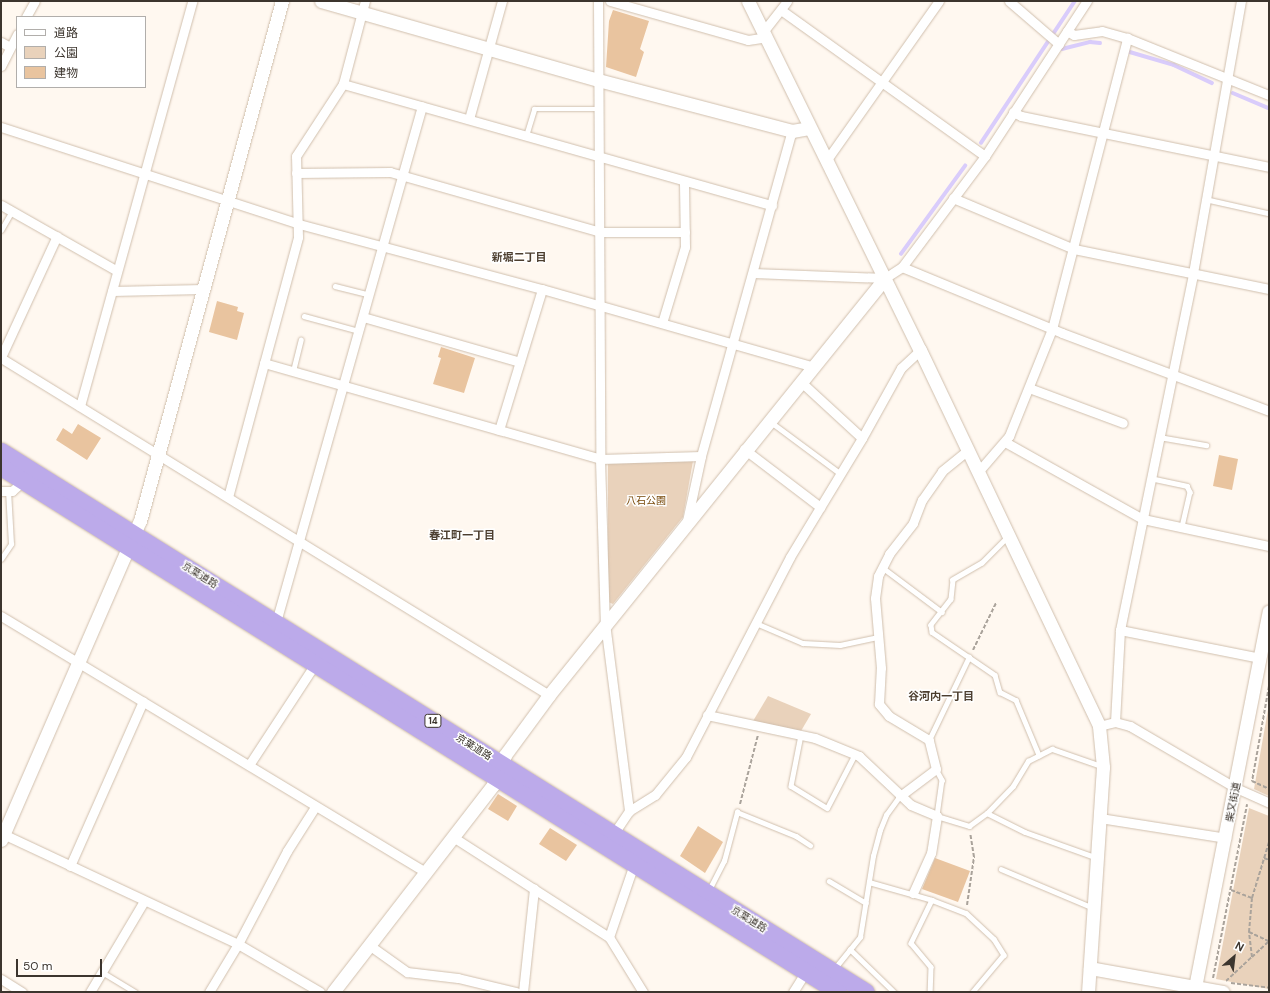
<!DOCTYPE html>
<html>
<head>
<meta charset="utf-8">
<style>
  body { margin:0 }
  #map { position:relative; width:1270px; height:993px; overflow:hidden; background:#fff8f0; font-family:"DM Sans","Noto Sans JP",sans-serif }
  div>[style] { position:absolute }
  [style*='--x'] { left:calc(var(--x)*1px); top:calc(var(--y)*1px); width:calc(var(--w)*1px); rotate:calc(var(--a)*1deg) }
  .green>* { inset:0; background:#e9d2bb }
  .stream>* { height:3.5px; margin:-1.75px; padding:0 1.75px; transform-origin:1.75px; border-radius:1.75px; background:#d9ccfb }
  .building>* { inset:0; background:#e9c49f }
  .path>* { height:2px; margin-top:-1px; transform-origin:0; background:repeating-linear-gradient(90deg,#aaa39b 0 4px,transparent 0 6px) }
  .roads { filter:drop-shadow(0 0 1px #d0bfad) drop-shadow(0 0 1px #d0bfad) }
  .lane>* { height:4.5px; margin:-2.25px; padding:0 2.25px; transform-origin:2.25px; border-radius:2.25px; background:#fff }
  .street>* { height:9px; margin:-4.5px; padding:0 4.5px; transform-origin:4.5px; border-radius:4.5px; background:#fff }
  .secondary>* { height:13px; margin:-6.5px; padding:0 6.5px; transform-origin:6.5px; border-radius:6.5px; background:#fff }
  .highway>* { height:17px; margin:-8.5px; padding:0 8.5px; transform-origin:8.5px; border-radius:8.5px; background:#bcaaea }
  span { translate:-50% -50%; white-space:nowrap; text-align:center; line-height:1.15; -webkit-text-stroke:3px #fff; paint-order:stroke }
  .shield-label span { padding:1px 3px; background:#fff; border:1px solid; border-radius:3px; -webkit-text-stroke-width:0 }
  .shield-label { font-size:9px; color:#3c352e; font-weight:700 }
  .park-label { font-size:10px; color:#764707 }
  .street-label { font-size:10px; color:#3c352e }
  .neighbourhood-label { font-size:11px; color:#4c3e2f; font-weight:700 }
  .frame { position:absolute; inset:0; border:2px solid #3c352e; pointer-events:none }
  .legend { position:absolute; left:16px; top:16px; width:130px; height:72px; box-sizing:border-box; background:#fff; border:1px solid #b1aeab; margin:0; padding:5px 7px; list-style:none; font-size:12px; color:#3c352e }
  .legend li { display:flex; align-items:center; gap:8px; height:20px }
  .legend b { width:20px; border:1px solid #b1aeab }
  .north { position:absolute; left:1214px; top:937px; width:40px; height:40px; -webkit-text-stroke:3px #fff; paint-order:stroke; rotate:28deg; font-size:11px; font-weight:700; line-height:16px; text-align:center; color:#3c352e }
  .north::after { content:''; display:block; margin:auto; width:14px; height:18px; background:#3c352e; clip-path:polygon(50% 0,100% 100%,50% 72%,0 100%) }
  .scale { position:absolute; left:16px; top:959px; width:86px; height:18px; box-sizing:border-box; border:2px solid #3c352e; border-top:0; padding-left:5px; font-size:12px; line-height:14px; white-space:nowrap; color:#3c352e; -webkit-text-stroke:3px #fff; paint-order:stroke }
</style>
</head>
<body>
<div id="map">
  <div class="green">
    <i style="clip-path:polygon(693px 461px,683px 517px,613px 604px,608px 602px,608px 464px)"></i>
    <i style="clip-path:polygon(768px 696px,811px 714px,801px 731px,753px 721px)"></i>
    <i style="clip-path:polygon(1269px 704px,1269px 796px,1254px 789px)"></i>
    <i style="clip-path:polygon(1249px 808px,1269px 816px,1269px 989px,1216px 979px)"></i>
  </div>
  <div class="stream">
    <i style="--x:1062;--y:49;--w:29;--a:-14"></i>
    <i style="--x:1090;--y:42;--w:10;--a:6"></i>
    <i style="--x:1130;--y:52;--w:46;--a:16.5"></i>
    <i style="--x:1174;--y:65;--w:42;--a:25.3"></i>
    <i style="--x:1233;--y:93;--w:39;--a:23"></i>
    <i style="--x:981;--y:143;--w:170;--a:-56.5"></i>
    <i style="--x:901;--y:254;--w:109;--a:-54"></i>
  </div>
  <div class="building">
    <i style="clip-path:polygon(613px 10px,649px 21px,640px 49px,644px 52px,636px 77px,606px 67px,609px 21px)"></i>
    <i style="clip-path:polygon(217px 301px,238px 307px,237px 311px,244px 313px,237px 340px,209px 332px)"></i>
    <i style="clip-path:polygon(441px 347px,475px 358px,464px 393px,433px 384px,441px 358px,438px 357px)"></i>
    <i style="clip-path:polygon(78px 424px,101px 438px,87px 460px,56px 440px,63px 428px,72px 434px)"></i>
    <i style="clip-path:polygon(1219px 455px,1238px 459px,1232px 490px,1213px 486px)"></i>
    <i style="clip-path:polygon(498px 794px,517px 806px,508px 821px,488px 809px)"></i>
    <i style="clip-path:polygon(698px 826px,723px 842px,705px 873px,680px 856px)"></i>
    <i style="clip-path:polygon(550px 828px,577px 845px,566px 861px,539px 844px)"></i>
    <i style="clip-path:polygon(935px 858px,970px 871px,958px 902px,922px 889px)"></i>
  </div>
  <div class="path">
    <i style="--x:973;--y:650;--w:52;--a:-63.9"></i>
    <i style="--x:1269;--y:686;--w:97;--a:100.1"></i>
    <i style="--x:1252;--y:781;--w:19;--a:25"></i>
    <i style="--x:740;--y:804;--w:71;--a:-75.4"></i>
    <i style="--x:1264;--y:858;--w:5;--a:22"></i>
    <i style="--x:1231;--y:890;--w:22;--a:21"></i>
    <i style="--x:967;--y:905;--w:49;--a:-81.7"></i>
    <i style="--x:974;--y:857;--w:24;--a:-99"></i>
    <i style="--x:1249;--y:932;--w:21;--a:25"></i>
    <i style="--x:1252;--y:957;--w:23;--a:-43"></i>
    <i style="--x:1213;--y:978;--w:177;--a:-78.9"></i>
    <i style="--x:1226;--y:981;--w:35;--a:-43"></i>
    <i style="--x:1252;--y:957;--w:25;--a:-97"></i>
    <i style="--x:1249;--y:932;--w:34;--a:-85"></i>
    <i style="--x:1252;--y:898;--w:59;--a:-73.1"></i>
    <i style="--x:1231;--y:983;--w:38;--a:7"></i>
  </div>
  <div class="roads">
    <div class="lane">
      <i style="--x:526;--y:136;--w:28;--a:-73"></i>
      <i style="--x:534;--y:109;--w:64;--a:0"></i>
      <i style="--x:1205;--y:199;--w:64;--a:12.7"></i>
      <i style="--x:1;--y:230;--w:22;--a:-60"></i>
      <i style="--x:335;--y:286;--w:36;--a:14"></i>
      <i style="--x:304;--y:316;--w:57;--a:15.3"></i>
      <i style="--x:293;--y:371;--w:32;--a:-76"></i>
      <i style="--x:771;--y:422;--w:87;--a:36.6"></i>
      <i style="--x:1159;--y:437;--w:48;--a:9.7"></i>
      <i style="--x:1150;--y:478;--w:38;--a:12"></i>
      <i style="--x:1187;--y:486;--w:7;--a:63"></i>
      <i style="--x:1190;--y:492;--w:36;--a:103"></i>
      <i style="--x:1007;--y:538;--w:35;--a:135"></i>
      <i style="--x:982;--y:563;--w:34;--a:150"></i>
      <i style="--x:953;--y:580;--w:19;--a:96"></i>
      <i style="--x:951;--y:599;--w:33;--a:128"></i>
      <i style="--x:931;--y:625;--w:7;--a:82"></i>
      <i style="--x:932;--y:632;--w:76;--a:34.3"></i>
      <i style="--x:995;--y:675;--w:18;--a:74"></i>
      <i style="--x:1000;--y:692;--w:18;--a:27"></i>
      <i style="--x:1016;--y:700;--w:60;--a:67.3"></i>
      <i style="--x:1;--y:559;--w:18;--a:-56"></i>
      <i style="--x:11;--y:544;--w:53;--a:-93.2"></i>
      <i style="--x:882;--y:567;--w:75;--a:36.9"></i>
      <i style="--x:756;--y:623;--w:51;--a:23.1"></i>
      <i style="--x:803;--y:643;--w:37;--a:3"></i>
      <i style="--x:840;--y:645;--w:40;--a:-12"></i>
      <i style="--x:801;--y:735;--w:52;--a:101.1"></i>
      <i style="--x:791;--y:786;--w:42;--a:31.4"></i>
      <i style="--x:827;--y:808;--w:61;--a:-62.6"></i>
      <i style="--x:929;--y:740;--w:92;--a:-64.3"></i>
      <i style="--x:936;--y:769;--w:13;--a:61"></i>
      <i style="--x:942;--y:780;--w:36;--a:98"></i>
      <i style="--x:937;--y:816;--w:34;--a:17"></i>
      <i style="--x:969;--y:826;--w:22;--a:-36"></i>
      <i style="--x:987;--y:813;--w:37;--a:-46"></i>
      <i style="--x:1013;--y:786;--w:29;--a:-59"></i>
      <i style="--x:1028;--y:761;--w:27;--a:-27"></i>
      <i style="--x:1052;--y:749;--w:52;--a:19.1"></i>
      <i style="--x:987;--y:813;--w:42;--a:26.6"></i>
      <i style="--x:1025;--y:832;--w:74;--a:19.7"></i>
      <i style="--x:1001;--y:869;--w:98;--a:22.9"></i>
      <i style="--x:829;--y:881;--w:43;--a:30.7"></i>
      <i style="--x:869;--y:882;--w:66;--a:15.9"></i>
      <i style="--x:932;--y:900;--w:48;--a:116"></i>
      <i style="--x:911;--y:943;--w:31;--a:50"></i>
      <i style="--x:931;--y:967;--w:25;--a:92"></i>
      <i style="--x:709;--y:890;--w:33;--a:-63"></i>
      <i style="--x:724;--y:861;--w:51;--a:-75.1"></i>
      <i style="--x:737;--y:812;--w:64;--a:22.1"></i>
      <i style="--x:796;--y:836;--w:17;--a:33"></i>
      <i style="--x:932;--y:900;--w:36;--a:21"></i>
      <i style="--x:966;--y:913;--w:38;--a:43"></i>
      <i style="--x:994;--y:939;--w:19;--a:58"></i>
      <i style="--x:1004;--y:955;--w:48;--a:130"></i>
      <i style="--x:850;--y:949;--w:62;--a:44.3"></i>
      <i style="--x:835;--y:968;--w:40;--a:-51"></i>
      <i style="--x:860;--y:937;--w:82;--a:-80.9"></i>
      <i style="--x:873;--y:856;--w:27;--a:-75"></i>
      <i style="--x:880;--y:830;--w:16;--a:-68"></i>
      <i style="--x:886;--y:815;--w:24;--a:-54"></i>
      <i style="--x:102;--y:972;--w:39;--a:31"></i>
    </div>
    <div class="street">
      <i style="--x:598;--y:1;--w:458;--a:89.7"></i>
      <i style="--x:600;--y:459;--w:164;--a:88.3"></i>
      <i style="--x:605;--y:623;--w:190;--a:82.7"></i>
      <i style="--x:629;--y:811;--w:27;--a:124"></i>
      <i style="--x:610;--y:1;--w:143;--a:15.8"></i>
      <i style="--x:748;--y:40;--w:18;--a:-9"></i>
      <i style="--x:1009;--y:1;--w:66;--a:40.7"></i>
      <i style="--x:781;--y:10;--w:251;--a:35.6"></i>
      <i style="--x:26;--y:17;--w:18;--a:-61"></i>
      <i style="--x:1067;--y:31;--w:8;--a:30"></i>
      <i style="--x:1074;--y:35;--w:28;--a:-8"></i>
      <i style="--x:1102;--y:31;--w:26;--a:16"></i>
      <i style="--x:1127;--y:38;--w:153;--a:21.9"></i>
      <i style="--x:763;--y:32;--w:39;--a:-52"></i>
      <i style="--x:1;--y:42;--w:10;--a:29"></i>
      <i style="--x:1;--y:66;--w:36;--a:-63"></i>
      <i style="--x:343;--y:84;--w:446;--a:15.8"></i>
      <i style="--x:1013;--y:112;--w:9;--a:27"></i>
      <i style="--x:1021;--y:116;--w:253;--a:11.6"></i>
      <i style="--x:469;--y:119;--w:123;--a:-74.4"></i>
      <i style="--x:1;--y:127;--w:313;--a:18"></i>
      <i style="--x:299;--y:224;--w:252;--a:15"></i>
      <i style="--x:542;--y:289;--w:280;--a:16"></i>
      <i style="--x:826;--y:161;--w:196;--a:-54.8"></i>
      <i style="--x:296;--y:173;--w:94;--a:-0.6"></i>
      <i style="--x:390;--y:172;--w:219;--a:15.9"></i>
      <i style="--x:601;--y:232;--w:84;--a:0"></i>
      <i style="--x:953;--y:198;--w:131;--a:22.9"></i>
      <i style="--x:1074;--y:249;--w:199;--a:11.6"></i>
      <i style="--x:1;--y:205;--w:133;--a:29.6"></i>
      <i style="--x:902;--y:267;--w:173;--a:22.4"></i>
      <i style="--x:1062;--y:333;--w:221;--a:20.6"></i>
      <i style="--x:753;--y:273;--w:132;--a:2.2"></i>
      <i style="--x:885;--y:278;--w:20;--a:-33"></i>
      <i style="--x:902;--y:267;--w:139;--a:-53.2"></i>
      <i style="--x:985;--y:156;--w:186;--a:-56.7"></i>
      <i style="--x:112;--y:291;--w:91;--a:-1.3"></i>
      <i style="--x:363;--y:317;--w:163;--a:16"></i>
      <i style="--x:662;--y:323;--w:79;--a:-73.2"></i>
      <i style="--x:685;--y:247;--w:66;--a:-90.9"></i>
      <i style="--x:1;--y:357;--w:133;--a:-65.2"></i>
      <i style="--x:1;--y:358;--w:643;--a:31.59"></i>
      <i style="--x:264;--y:363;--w:349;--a:15.9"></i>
      <i style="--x:600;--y:459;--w:101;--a:-1.7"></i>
      <i style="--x:800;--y:381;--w:84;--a:42.6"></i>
      <i style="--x:1029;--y:388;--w:100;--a:20.4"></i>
      <i style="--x:80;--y:406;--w:420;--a:-74.5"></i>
      <i style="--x:499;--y:430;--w:147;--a:-73"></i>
      <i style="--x:1005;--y:442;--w:158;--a:29.2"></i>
      <i style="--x:1143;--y:519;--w:129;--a:12.1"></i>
      <i style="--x:744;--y:449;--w:96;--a:37.3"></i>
      <i style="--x:978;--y:472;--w:48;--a:-49.3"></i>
      <i style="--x:1009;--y:436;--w:115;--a:-68.1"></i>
      <i style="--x:1052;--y:329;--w:301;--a:-75.5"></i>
      <i style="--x:1;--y:491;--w:11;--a:0"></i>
      <i style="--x:12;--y:491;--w:15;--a:-42"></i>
      <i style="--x:228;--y:497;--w:269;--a:-74.9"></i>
      <i style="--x:298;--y:237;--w:81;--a:-91.4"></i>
      <i style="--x:296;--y:156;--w:86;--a:-56.9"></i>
      <i style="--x:343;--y:84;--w:86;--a:-75.2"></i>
      <i style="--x:687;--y:521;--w:66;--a:-77.8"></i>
      <i style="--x:701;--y:456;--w:337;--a:-74.4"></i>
      <i style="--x:1;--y:616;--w:495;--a:31.1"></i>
      <i style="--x:276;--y:622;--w:536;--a:-74.2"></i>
      <i style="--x:1120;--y:630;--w:143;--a:11.3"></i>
      <i style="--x:707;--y:715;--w:110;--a:12"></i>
      <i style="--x:815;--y:738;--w:48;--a:22.2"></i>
      <i style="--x:859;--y:756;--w:71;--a:43.3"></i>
      <i style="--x:911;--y:805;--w:28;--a:23"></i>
      <i style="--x:937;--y:816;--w:37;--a:99"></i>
      <i style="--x:931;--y:853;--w:44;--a:114.2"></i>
      <i style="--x:1115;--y:722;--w:92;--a:-86.9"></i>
      <i style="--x:1120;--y:630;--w:364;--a:-78.4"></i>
      <i style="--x:1193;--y:273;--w:276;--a:-80"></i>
      <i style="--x:1099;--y:726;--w:16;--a:-14"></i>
      <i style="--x:1115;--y:722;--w:16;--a:15"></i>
      <i style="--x:1130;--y:726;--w:123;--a:30.3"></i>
      <i style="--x:1236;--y:788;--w:36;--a:24"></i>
      <i style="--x:249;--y:765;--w:121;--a:-56.8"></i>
      <i style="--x:900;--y:796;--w:45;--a:-36.9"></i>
      <i style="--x:936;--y:769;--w:30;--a:-104"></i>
      <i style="--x:929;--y:740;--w:47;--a:-149"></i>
      <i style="--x:889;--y:716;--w:16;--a:-130"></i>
      <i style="--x:879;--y:704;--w:36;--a:-87"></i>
      <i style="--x:881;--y:668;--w:70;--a:-94.9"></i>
      <i style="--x:875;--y:598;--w:22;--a:-82"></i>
      <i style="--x:878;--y:576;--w:25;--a:-63"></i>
      <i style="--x:889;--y:554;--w:39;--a:-52"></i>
      <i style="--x:913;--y:523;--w:25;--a:-69"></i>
      <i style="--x:922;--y:500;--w:35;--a:-55"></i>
      <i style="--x:942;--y:471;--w:33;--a:-39"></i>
      <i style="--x:629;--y:811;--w:31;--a:-32"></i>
      <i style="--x:655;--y:795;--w:49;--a:-50.8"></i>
      <i style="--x:686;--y:757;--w:225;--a:-62.5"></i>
      <i style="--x:790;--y:557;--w:139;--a:-58.8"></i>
      <i style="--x:862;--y:438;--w:80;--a:-60.9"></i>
      <i style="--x:901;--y:368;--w:26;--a:-43"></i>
      <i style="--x:1100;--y:818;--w:128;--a:9"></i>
      <i style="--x:1;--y:833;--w:262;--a:25.1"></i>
      <i style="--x:238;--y:944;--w:95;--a:30.3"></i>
      <i style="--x:453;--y:837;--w:185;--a:32.7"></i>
      <i style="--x:609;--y:937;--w:65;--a:58.3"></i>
      <i style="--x:70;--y:866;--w:180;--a:-66.1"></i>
      <i style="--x:609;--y:937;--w:77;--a:-71.1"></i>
      <i style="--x:369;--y:945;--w:47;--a:35.4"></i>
      <i style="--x:407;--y:972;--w:51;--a:6.7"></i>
      <i style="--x:458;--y:978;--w:60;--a:13.6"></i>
      <i style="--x:1;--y:979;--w:25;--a:32"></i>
      <i style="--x:90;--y:992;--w:106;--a:-59.3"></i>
      <i style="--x:209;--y:992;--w:56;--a:-58.9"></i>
      <i style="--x:238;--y:944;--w:105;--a:-62.2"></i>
      <i style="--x:287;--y:851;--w:52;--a:-57.5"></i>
      <i style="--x:523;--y:992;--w:104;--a:-83.9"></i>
      <i style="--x:793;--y:992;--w:25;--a:-58"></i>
    </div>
    <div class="secondary">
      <i style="--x:321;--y:1;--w:288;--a:15.9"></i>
      <i style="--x:598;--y:80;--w:201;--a:14.7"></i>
      <i style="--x:792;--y:131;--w:17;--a:-10"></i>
      <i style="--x:748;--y:1;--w:389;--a:63.8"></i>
      <i style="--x:920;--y:350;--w:416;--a:64.5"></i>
      <i style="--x:1099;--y:726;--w:41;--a:84.4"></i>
      <i style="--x:1103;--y:767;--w:225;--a:93.8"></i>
      <i style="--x:1;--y:840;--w:348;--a:-66.5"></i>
      <i style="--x:140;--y:521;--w:539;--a:-74.73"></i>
      <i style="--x:1090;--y:968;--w:135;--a:10.2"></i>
      <i style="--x:333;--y:992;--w:262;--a:-52.3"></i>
      <i style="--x:493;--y:785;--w:32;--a:-68"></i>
      <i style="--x:505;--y:755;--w:74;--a:-53.7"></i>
      <i style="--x:549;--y:695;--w:536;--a:-51.14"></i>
      <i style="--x:1194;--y:992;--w:388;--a:-78.9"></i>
    </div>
    <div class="highway">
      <i style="--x:1;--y:451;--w:1020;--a:32.02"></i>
      <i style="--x:1;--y:467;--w:988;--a:32.1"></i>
    </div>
  </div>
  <div class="shield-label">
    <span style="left:433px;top:721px">14</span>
  </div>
  <div class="park-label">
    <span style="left:646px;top:501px">八石公園</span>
  </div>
  <div class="street-label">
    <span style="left:200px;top:575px;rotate:32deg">京葉道路</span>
    <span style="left:474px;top:747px;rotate:32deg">京葉道路</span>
    <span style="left:1233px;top:802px;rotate:-79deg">柴又街道</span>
    <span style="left:749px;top:919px;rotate:32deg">京葉道路</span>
  </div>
  <div class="neighbourhood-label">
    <span style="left:519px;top:257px">新堀二丁目</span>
    <span style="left:462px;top:535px">春江町一丁目</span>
    <span style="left:941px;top:696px">谷河内一丁目</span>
  </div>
  <div class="frame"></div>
  <ul class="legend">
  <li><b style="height:5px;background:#fff"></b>道路</li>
  <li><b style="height:11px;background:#e9d2bb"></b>公園</li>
  <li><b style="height:11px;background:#e9c49f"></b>建物</li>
  </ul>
  <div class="north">N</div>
  <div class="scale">50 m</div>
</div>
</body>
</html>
